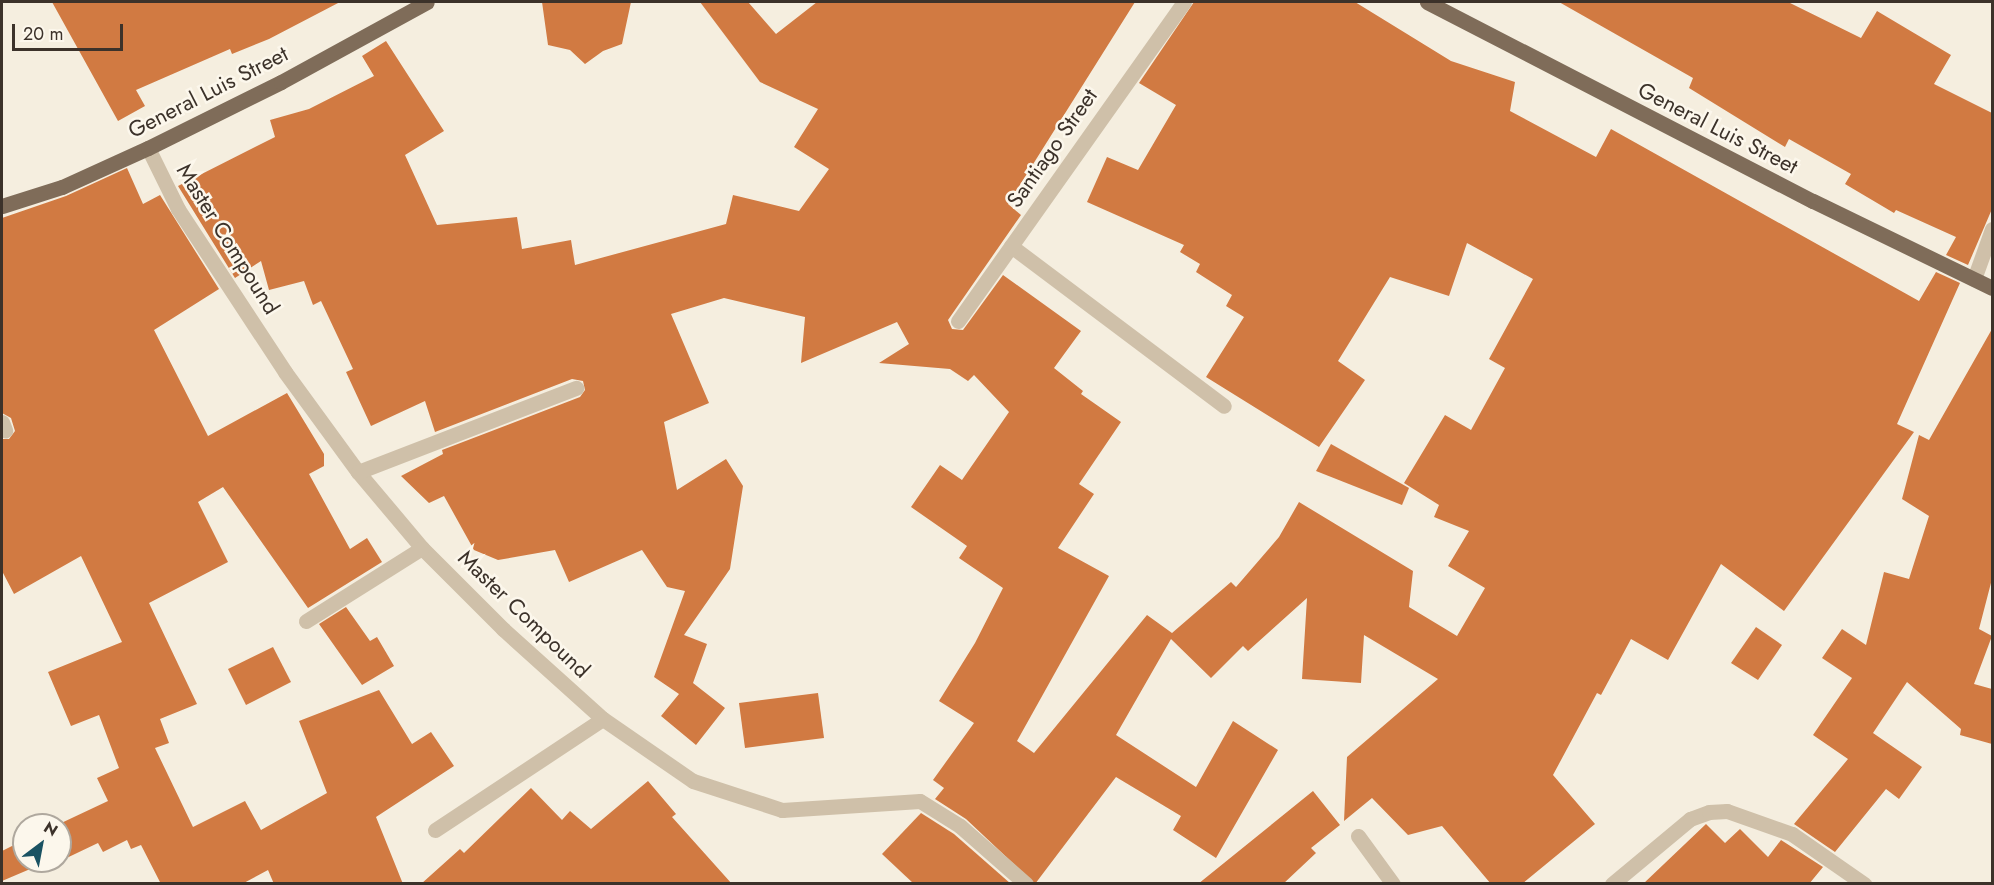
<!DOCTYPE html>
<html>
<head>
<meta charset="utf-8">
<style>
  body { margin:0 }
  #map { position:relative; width:1994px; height:885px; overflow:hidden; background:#f5eedf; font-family:Jost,sans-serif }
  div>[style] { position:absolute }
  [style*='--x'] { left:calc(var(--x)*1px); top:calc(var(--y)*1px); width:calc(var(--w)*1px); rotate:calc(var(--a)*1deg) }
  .building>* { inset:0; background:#d17a42 }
  .minor>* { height:15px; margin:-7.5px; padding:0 7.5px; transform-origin:7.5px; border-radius:7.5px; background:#cfc0a9 }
  .major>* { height:15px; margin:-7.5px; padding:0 7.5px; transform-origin:7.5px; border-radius:7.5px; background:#7f6c59 }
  span { translate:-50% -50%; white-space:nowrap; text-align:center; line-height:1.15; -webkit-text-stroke:5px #fcf7ec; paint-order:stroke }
  .street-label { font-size:22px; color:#3c322a }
  .frame { position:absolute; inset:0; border:3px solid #3c322a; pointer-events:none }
  .north { position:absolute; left:12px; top:813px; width:60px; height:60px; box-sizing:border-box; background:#fcf7ec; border:2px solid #afa89e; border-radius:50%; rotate:32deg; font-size:16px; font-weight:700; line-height:24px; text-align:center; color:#3c322a }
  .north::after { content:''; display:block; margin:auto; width:21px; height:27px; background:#1a5262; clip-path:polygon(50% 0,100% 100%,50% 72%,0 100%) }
  .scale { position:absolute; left:12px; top:24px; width:111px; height:27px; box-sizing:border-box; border:3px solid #3c322a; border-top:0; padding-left:8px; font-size:18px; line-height:21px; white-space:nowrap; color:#3c322a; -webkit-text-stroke:4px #fcf7ec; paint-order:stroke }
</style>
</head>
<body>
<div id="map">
  <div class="building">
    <i style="clip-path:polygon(52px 2px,340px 2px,269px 39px,232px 54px,230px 49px,136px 90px,145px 106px,118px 121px)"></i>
    <i style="clip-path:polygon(542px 2px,631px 2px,622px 44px,603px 51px,585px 64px,570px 50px,548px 45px)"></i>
    <i style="clip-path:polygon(700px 2px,748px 2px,776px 34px,817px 2px,1135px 2px,1008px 204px,1021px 215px,948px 320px,952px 329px,963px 330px,1003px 275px,1081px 331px,1054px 368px,1083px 391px,1081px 394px,1121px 422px,1079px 484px,1094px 494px,1058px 548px,1109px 576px,1017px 741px,1034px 753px,1147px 615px,1172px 633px,1231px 582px,1236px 587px,1279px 537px,1299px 502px,1413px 571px,1409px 607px,1457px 636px,1485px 588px,1448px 566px,1469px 531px,1434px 517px,1439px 505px,1404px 483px,1445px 415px,1471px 430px,1505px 368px,1489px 359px,1533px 279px,1467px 243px,1449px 296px,1390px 277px,1338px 361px,1365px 380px,1319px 447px,1206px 377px,1244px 317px,1226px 306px,1232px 295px,1196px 272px,1200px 264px,1180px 252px,1184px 245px,1087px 202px,1107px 157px,1138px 170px,1176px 105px,1139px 83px,1194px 2px,1355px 2px,1451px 61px,1515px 82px,1510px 111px,1596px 157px,1611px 129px,1919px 301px,1936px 272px,1960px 283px,1897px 424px,1914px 432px,1784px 611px,1721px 564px,1668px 660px,1631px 639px,1601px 695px,1597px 693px,1553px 775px,1595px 824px,1522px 884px,1491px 884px,1442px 826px,1408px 835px,1372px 798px,1344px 821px,1347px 757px,1438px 679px,1364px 635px,1361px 683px,1302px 679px,1307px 598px,1248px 651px,1243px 646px,1211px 678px,1171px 639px,1116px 735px,1196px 787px,1233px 721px,1278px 750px,1216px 858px,1173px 830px,1181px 816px,1116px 777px,1035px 884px,966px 819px,935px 799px,944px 788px,933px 780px,974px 723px,939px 701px,975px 643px,1003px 588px,959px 558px,967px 546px,911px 507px,940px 465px,962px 480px,1009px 412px,974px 375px,968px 381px,950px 369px,879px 363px,909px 344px,897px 322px,801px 363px,805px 317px,724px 298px,671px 314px,709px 403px,664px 422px,677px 490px,726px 459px,743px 486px,730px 569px,684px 635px,707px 644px,693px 683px,725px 708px,696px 745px,661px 716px,679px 694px,654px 677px,685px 591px,667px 587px,642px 550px,569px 582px,555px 550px,498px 560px,474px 550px,444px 496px,429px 503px,401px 476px,443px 454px,442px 450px,580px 397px,585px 390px,583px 381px,572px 379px,435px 432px,425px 401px,371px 426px,346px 372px,353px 369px,321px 301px,313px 305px,304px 281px,269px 290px,261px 261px,235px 278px,178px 186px,275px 137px,270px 120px,309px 109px,374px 76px,362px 56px,386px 41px,444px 131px,405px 155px,437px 225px,517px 217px,522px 249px,571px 240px,575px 265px,726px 224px,733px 195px,799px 211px,829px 169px,794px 147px,818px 109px,760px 82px)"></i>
    <i style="clip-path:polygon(1559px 2px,1788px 2px,1861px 38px,1877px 11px,1951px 55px,1934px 84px,1992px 113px,1992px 209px,1968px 265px,1946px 255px,1956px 237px,1896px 210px,1894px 213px,1845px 184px,1851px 174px,1789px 139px,1785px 147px,1689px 88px,1693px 78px)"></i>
    <i style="clip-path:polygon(127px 168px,143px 204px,160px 195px,219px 289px,154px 330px,208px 436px,287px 393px,324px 454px,324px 466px,309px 474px,350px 549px,367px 538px,382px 562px,308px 608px,223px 487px,198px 502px,228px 562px,149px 603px,197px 704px,160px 719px,169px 743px,155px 748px,193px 827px,245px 801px,261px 830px,327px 793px,299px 721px,379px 690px,412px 744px,431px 732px,454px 766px,376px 817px,403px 884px,274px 884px,268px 870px,242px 884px,161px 884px,141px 845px,131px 849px,127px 840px,103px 852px,98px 843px,54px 864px,53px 861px,60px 861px,60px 825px,57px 825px,108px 801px,97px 778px,119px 768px,99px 715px,71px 726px,48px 672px,122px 642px,81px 556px,14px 594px,2px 571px,2px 439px,9px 439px,15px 431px,11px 418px,2px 413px,2px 218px,66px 196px)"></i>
    <i style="clip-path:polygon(1992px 329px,1992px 579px,1979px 629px,1992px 636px,1974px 684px,1992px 689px,1992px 744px,1960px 735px,1961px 729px,1907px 682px,1873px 733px,1922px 767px,1899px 799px,1886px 789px,1835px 852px,1794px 824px,1848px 759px,1813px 735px,1852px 678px,1822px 658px,1842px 629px,1866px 645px,1884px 572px,1909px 579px,1929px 516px,1902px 499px,1919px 435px,1929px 440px)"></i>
    <i style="clip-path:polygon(1331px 444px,1409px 488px,1402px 505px,1316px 471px)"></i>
    <i style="clip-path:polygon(346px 607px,370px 641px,377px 637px,394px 666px,362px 685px,319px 624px)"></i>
    <i style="clip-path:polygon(1756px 627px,1782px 645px,1758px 680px,1731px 663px)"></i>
    <i style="clip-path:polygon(273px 647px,291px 682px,246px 705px,228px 669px)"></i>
    <i style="clip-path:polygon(818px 693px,824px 738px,745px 748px,739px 703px)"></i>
    <i style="clip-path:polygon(648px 781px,676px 814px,672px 817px,732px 884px,421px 884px,460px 849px,464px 853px,531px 788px,562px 820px,570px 811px,591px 829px)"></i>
    <i style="clip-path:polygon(1313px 791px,1340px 825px,1311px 848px,1316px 853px,1283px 884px,1198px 884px)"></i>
    <i style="clip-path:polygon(921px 813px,954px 834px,1011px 884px,914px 884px,882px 854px)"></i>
    <i style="clip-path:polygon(1706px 824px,1725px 843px,1740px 829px,1768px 857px,1781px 840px,1823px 867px,1809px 884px,1643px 884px)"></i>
    <i style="clip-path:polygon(24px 840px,24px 861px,49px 861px,2px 881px,2px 851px)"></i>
  </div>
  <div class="minor">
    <i style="--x:148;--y:148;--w:68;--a:63.8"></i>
    <i style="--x:178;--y:209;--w:195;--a:56.7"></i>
    <i style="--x:285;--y:372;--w:124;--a:53.9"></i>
    <i style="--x:358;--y:472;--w:99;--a:49.9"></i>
    <i style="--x:422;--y:548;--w:115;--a:45"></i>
    <i style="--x:503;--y:629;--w:135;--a:42"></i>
    <i style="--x:603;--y:719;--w:109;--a:34.6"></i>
    <i style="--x:693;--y:781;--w:94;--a:18"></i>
    <i style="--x:782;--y:810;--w:138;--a:-3.7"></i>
    <i style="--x:920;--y:801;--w:47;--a:32"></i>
    <i style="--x:960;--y:826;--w:88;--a:41.3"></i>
    <i style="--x:1011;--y:246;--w:266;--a:36.9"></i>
    <i style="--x:1974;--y:279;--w:53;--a:-70.2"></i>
    <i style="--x:958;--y:321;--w:391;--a:-54.7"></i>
    <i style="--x:2;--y:422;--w:9;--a:69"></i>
    <i style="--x:358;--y:472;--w:234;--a:-21.1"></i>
    <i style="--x:306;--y:621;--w:137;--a:-32.2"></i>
    <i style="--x:435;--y:830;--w:201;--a:-33.5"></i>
    <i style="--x:1358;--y:836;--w:59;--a:53.9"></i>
    <i style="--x:1612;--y:884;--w:102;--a:-39.8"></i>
    <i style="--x:1690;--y:819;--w:20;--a:-20"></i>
    <i style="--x:1709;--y:812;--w:18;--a:-3"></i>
    <i style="--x:1727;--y:811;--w:69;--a:19.5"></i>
    <i style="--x:1792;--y:834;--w:88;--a:34.8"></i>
  </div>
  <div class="major">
    <i style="--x:1427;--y:2;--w:434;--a:27.3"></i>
    <i style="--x:1813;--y:201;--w:199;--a:25.9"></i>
    <i style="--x:2;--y:206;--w:63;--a:-17.6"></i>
    <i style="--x:62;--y:187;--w:94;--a:-24.4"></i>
    <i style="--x:148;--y:148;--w:148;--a:-26.4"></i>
    <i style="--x:281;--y:82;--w:166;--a:-28.7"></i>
  </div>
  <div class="street-label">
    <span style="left:208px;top:92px;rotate:-27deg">General Luis Street</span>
    <span style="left:1718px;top:128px;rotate:27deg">General Luis Street</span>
    <span style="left:1052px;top:148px;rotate:-55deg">Santiago Street</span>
    <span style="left:228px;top:239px;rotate:58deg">Master Compound</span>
    <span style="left:524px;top:614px;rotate:44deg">Master Compound</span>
  </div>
  <div class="frame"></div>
  <div class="north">N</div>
  <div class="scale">20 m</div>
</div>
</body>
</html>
